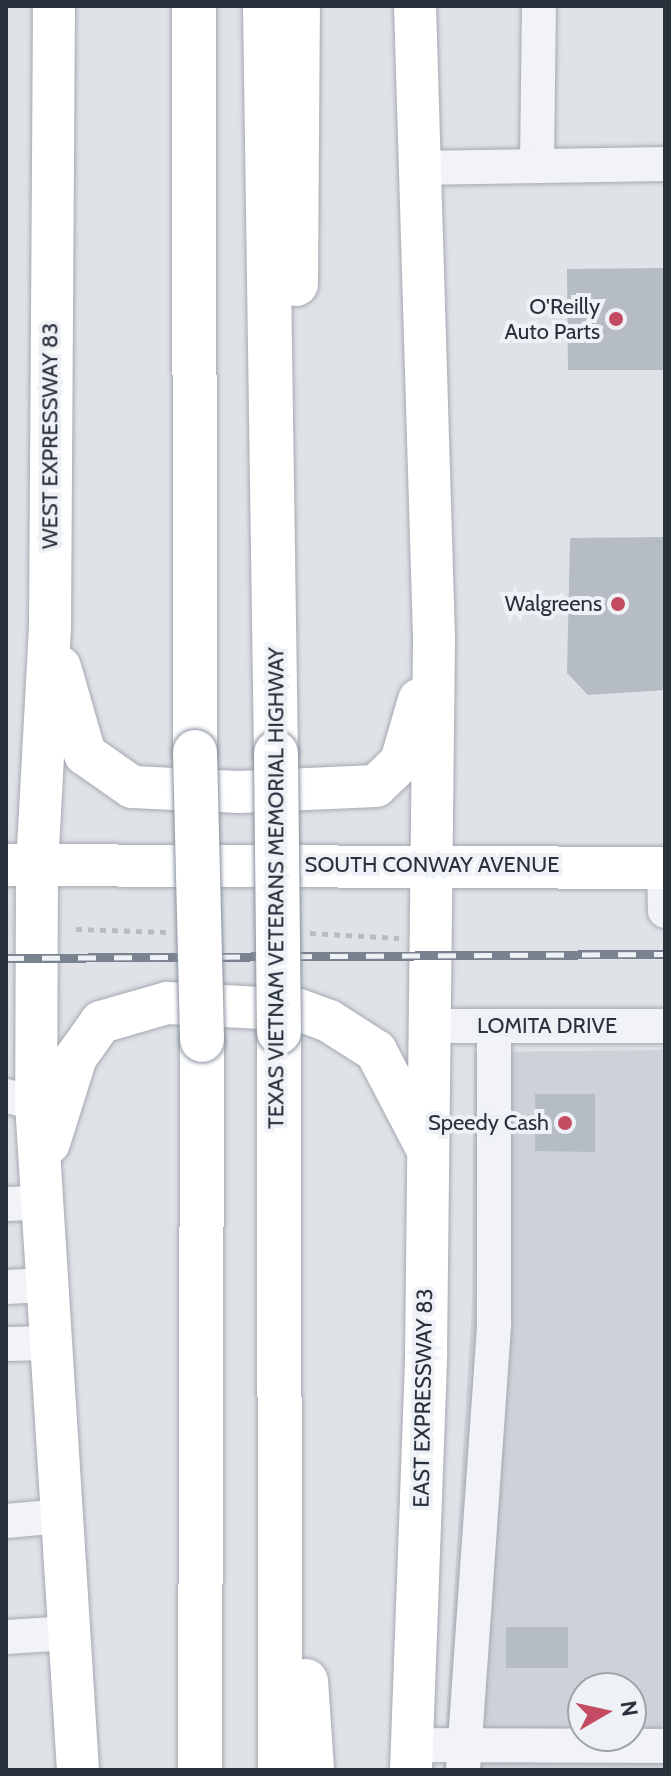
<!DOCTYPE html>
<html>
<head>
<meta charset="utf-8">
<style>
  body { margin:0 }
  #map { position:relative; width:671px; height:1776px; overflow:hidden; background:#dfe2e7; font-family:Cabin,sans-serif }
  div>[style] { position:absolute }
  [style*='--x'] { left:calc(var(--x)*1px); top:calc(var(--y)*1px); width:calc(var(--w)*1px); rotate:calc(var(--a)*1deg) }
  .built>* { inset:0; background:#cdd2d9 }
  .building>* { inset:0; background:#b6bcc3 }
  .path>* { height:5px; margin-top:-2.5px; transform-origin:0; background:repeating-linear-gradient(90deg,#b9bdc2 0 6px,transparent 0 12px) }
  .roads { filter:drop-shadow(0 0 2px #a5a9b1) drop-shadow(0 0 2px #a5a9b1) }
  .minor>* { height:34px; margin:-17px; padding:0 17px; transform-origin:17px; border-radius:17px; background:#f1f3f6 }
  .major>* { height:42px; margin:-21px; padding:0 21px; transform-origin:21px; border-radius:21px; background:#fff }
  .highway>* { height:44px; margin:-22px; padding:0 22px; transform-origin:22px; border-radius:22px; background:#fff }
  .rail>* { height:9px; margin-top:-4.5px; transform-origin:0; background:repeating-linear-gradient(90deg,#eef1f5 0 18px,#79838f 0 36px); box-sizing:border-box; border-block:2px solid #79838f }
  .bridges { filter:drop-shadow(0 0 2px #87909c) drop-shadow(0 0 2px #87909c) }
  .highway-bridge>* { height:44px; margin:-22px; padding:0 22px; transform-origin:22px; border-radius:22px; background:#fff }
  .dots>* { width:22px; height:22px; translate:-50% -50%; box-sizing:border-box; border:4px solid #eef1f5; border-radius:50% }
  span { translate:-50% -50%; white-space:nowrap; text-align:center; line-height:1.15; -webkit-text-stroke:8px #eef1f5; paint-order:stroke }
  .poi-label { font-size:22px; color:#29313d }
  .right { translate:-100% -50%; text-align:right }
  .street-label { font-size:22px; color:#29313d }
  .frame { position:absolute; inset:0; border:8px solid #29313d; pointer-events:none }
  .north { position:absolute; left:567px; top:1672px; width:80px; height:80px; box-sizing:border-box; background:#eef1f5; border:2px solid #9fa4ab; border-radius:50%; rotate:81deg; font-size:22px; font-weight:700; line-height:32px; text-align:center; color:#29313d }
  .north::after { content:''; display:block; margin:auto; width:28px; height:36px; background:#c34c63; clip-path:polygon(50% 0,100% 100%,50% 72%,0 100%) }
</style>
</head>
<body>
<div id="map">
  <div class="built">
    <i style="clip-path:polygon(evenodd,665px 1050px,665px 1770px,443px 1770px,472px 1306px,474px 1052px,665px 1050px,583px 1688px,631px 1688px,631px 1736px,583px 1736px,583px 1688px)"></i>
  </div>
  <div class="building">
    <i style="clip-path:polygon(665px 268px,665px 370px,568px 370px,567px 269px)"></i>
    <i style="clip-path:polygon(665px 537px,665px 690px,588px 695px,567px 673px,570px 538px)"></i>
    <i style="clip-path:polygon(535px 1094px,595px 1094px,595px 1152px,535px 1151px)"></i>
    <i style="clip-path:polygon(506px 1627px,568px 1627px,568px 1668px,506px 1668px)"></i>
  </div>
  <div class="path">
    <i style="--x:76;--y:929;--w:92;--a:1.9"></i>
    <i style="--x:310;--y:933;--w:89;--a:3.2"></i>
  </div>
  <div class="roads">
    <div class="minor">
      <i style="--x:537;--y:166;--w:160;--a:-89.3"></i>
      <i style="--x:418;--y:168;--w:247;--a:-0.9"></i>
      <i style="--x:664;--y:868;--w:43;--a:88.7"></i>
      <i style="--x:428;--y:1026;--w:237;--a:0"></i>
      <i style="--x:6;--y:1096;--w:31;--a:13"></i>
      <i style="--x:6;--y:1204;--w:35;--a:-2"></i>
      <i style="--x:6;--y:1287;--w:40;--a:-2.9"></i>
      <i style="--x:6;--y:1344;--w:44;--a:-1.3"></i>
      <i style="--x:6;--y:1521;--w:56;--a:-5.1"></i>
      <i style="--x:6;--y:1637;--w:63;--a:-3.6"></i>
      <i style="--x:412;--y:1745;--w:253;--a:0.2"></i>
      <i style="--x:463;--y:1770;--w:448;--a:-86"></i>
      <i style="--x:494;--y:1323;--w:297;--a:-90"></i>
    </div>
    <div class="major">
      <i style="--x:54;--y:6;--w:621;--a:90.37"></i>
      <i style="--x:50;--y:627;--w:238;--a:93.1"></i>
      <i style="--x:37;--y:865;--w:238;--a:90.2"></i>
      <i style="--x:36;--y:1103;--w:668;--a:86.4"></i>
      <i style="--x:60;--y:667;--w:91;--a:74"></i>
      <i style="--x:85;--y:754;--w:57;--a:35.1"></i>
      <i style="--x:132;--y:787;--w:107;--a:2.7"></i>
      <i style="--x:239;--y:792;--w:137;--a:-2.5"></i>
      <i style="--x:376;--y:786;--w:35;--a:-44"></i>
      <i style="--x:401;--y:762;--w:65;--a:-73.8"></i>
      <i style="--x:6;--y:865;--w:659;--a:0.26"></i>
      <i style="--x:49;--y:1143;--w:90;--a:-72.6"></i>
      <i style="--x:76;--y:1057;--w:43;--a:-54.5"></i>
      <i style="--x:101;--y:1022;--w:69;--a:-16.1"></i>
      <i style="--x:167;--y:1003;--w:132;--a:3"></i>
      <i style="--x:299;--y:1010;--w:32;--a:20"></i>
      <i style="--x:329;--y:1021;--w:56;--a:32.6"></i>
      <i style="--x:376;--y:1051;--w:104;--a:62.4"></i>
      <i style="--x:411;--y:1770;--w:414;--a:-87.9"></i>
      <i style="--x:426;--y:1356;--w:718;--a:-89.36"></i>
      <i style="--x:434;--y:638;--w:632;--a:-91.72"></i>
    </div>
    <div class="highway">
      <i style="--x:194;--y:6;--w:746;--a:89.92"></i>
      <i style="--x:265;--y:6;--w:747;--a:89.16"></i>
      <i style="--x:296;--y:284;--w:278;--a:-89.6"></i>
      <i style="--x:279;--y:1032;--w:738;--a:89.92"></i>
      <i style="--x:306;--y:1681;--w:89;--a:86.1"></i>
      <i style="--x:200;--y:1770;--w:730;--a:-89.84"></i>
    </div>
  </div>
  <div class="rail">
    <i style="--x:6;--y:958;--w:659;--a:-0.35"></i>
  </div>
  <div class="bridges">
    <div class="highway-bridge">
      <i style="--x:195;--y:752;--w:288;--a:88.6"></i>
      <i style="--x:276;--y:753;--w:279;--a:89.4"></i>
    </div>
  </div>
  <div class="dots">
    <i style="left:616px;top:319px;background:#c34c63"></i>
    <i style="left:618px;top:604px;background:#c34c63"></i>
    <i style="left:565px;top:1123px;background:#c34c63"></i>
  </div>
  <div class="poi-label">
    <span class="right" style="left:600px;top:319px">O'Reilly<br>Auto Parts</span>
    <span class="right" style="left:602px;top:604px">Walgreens</span>
    <span class="right" style="left:549px;top:1123px">Speedy Cash</span>
  </div>
  <div class="street-label">
    <span style="left:50px;top:436px;rotate:-90deg">WEST EXPRESSWAY 83</span>
    <span style="left:432px;top:865px">SOUTH CONWAY AVENUE</span>
    <span style="left:276px;top:888px;rotate:-90deg">TEXAS VIETNAM VETERANS MEMORIAL HIGHWAY</span>
    <span style="left:547px;top:1026px">LOMITA DRIVE</span>
    <span style="left:423px;top:1398px;rotate:-89deg">EAST EXPRESSWAY 83</span>
  </div>
  <div class="frame"></div>
  <div class="north">N</div>
</div>
</body>
</html>
